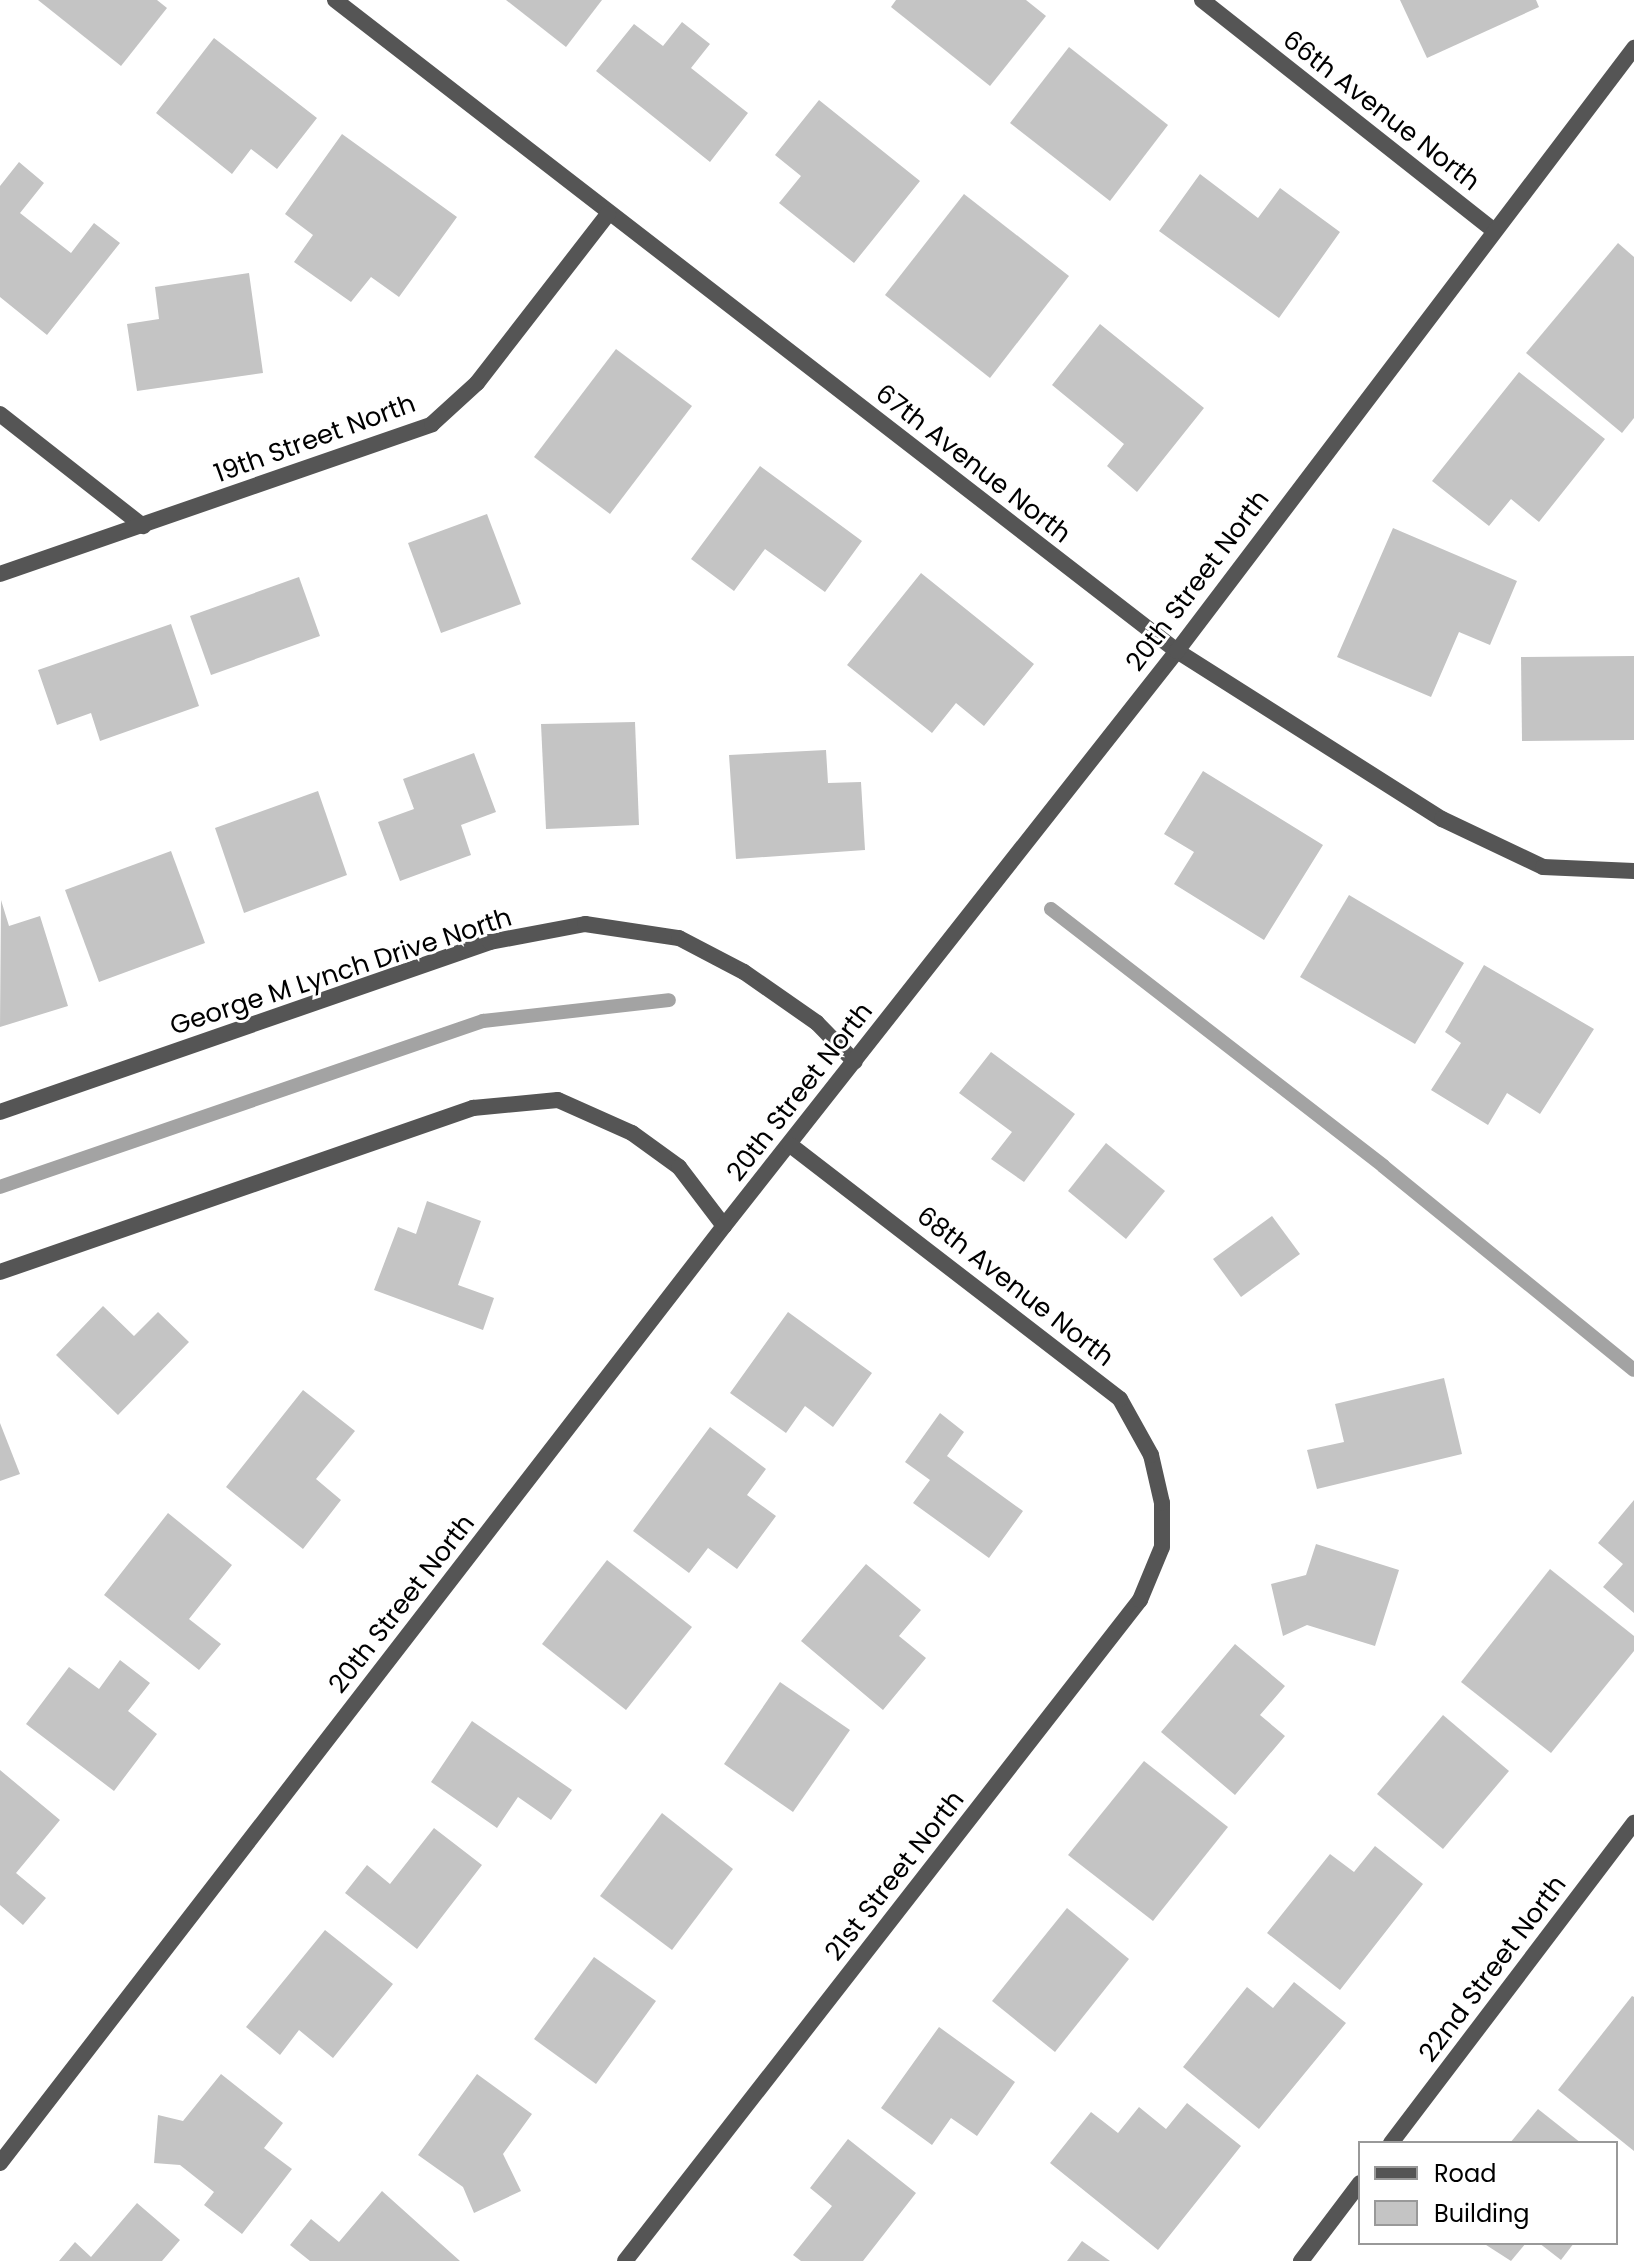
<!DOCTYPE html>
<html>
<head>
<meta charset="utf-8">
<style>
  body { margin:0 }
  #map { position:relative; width:1634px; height:2261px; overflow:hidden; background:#fff; font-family:Poppins,sans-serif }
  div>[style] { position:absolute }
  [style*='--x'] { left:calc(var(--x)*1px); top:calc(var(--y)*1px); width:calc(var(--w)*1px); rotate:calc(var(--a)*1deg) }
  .stream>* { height:14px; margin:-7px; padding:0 7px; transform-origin:7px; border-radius:7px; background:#a3a3a3 }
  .building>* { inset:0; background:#c4c4c4 }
  .street>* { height:16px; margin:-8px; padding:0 8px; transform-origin:8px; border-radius:8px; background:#555 }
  span { translate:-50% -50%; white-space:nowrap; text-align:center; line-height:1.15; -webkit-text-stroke:6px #fff; paint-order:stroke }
  .street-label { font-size:26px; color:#000 }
  .legend { position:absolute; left:1358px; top:2141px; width:260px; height:104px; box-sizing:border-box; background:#fff; border:2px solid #999; margin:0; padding:10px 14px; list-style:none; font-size:24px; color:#000 }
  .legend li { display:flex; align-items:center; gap:16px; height:40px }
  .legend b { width:40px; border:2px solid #999 }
</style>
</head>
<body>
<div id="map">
  <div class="stream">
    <i style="--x:1051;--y:909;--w:420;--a:37.7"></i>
    <i style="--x:1383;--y:1166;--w:323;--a:39.1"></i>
    <i style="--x:0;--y:1187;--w:511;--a:-18.97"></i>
    <i style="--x:483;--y:1021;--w:187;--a:-6.4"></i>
  </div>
  <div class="building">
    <i style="clip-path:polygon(38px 0,157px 0,167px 8px,121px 66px)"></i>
    <i style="clip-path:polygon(506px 0,602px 0,566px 47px)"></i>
    <i style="clip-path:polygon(896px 0,1026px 0,1046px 16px,990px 86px,891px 7px)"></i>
    <i style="clip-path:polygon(1400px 0,1536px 0,1539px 7px,1427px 58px)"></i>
    <i style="clip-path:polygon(682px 22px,710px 44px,691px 68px,748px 113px,710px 162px,596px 71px,634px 24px,663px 46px)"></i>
    <i style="clip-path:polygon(214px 38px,317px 118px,277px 169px,251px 149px,232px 174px,156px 113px)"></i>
    <i style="clip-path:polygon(1069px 47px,1168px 125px,1110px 201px,1010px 123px)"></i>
    <i style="clip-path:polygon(819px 100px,920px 181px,854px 263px,779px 203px,801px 176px,775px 155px)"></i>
    <i style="clip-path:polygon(342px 134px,457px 217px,399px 297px,371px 277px,351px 302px,294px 262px,313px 235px,285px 214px)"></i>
    <i style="clip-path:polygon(19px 162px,44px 183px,20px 213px,71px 253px,94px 223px,120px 243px,47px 335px,0 297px,0 186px)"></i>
    <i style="clip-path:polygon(1200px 174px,1258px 218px,1280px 188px,1340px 232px,1279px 318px,1159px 231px)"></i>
    <i style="clip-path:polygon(964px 194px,1069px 276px,990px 378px,885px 295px)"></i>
    <i style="clip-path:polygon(1618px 243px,1634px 257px,1634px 418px,1622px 433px,1526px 353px)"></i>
    <i style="clip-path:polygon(249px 273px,263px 373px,137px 391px,127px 324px,159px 319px,155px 287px)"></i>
    <i style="clip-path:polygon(1100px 324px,1204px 408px,1137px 492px,1107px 466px,1124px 444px,1052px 385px)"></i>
    <i style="clip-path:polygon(616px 349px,692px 406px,610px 514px,534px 457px)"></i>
    <i style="clip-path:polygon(1519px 372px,1605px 439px,1539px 522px,1511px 499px,1489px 526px,1432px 481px)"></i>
    <i style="clip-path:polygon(760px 466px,862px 541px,825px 592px,765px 549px,734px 591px,691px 559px)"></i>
    <i style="clip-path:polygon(487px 514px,521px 604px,441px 633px,408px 543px)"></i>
    <i style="clip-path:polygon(1393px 528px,1517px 581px,1490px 645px,1459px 632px,1431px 697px,1337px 657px)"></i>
    <i style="clip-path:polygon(921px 573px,1034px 664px,984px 726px,956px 703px,932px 733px,847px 665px)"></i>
    <i style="clip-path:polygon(299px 577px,320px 636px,211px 675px,190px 616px)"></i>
    <i style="clip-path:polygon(171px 624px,199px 706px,100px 741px,91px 713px,57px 725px,38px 670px)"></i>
    <i style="clip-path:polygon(1634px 656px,1634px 740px,1522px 741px,1521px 657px)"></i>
    <i style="clip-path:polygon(635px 722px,639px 825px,546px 829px,541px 724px)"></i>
    <i style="clip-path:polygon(826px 750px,828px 783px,861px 782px,865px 850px,736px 859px,729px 755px)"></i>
    <i style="clip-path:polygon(474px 753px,496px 812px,461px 825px,471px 855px,400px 881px,378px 822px,414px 809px,403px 779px)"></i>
    <i style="clip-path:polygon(1203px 771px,1323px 845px,1264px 940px,1174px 884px,1194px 852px,1164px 834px)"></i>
    <i style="clip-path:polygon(318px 791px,347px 875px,244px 913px,215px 828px)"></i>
    <i style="clip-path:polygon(171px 851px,205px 943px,99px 982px,65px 890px)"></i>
    <i style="clip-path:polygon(1349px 895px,1464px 963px,1415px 1044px,1300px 977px)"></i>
    <i style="clip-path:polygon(1px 900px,9px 926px,40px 916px,68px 1006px,0 1027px)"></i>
    <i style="clip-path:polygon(1484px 965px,1594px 1029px,1540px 1114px,1507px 1093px,1488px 1125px,1431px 1090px,1461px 1043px,1445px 1032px)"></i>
    <i style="clip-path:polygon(991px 1052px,1075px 1114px,1024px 1182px,991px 1159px,1012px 1132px,959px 1093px)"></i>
    <i style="clip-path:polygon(1106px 1143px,1165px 1191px,1126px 1239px,1068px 1191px)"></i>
    <i style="clip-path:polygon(427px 1201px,481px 1221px,458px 1285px,494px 1298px,483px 1330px,374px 1290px,398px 1227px,416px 1234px)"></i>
    <i style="clip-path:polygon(1272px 1216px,1300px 1254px,1241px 1297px,1213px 1259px)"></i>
    <i style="clip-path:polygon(103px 1306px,134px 1336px,158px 1312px,189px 1342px,118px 1415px,56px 1355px)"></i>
    <i style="clip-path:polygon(788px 1312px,872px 1373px,833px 1427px,805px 1406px,786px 1433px,730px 1393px)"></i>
    <i style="clip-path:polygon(1444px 1378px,1462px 1454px,1317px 1489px,1307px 1450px,1344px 1442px,1335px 1404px)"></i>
    <i style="clip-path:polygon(303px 1390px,355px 1431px,316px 1479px,341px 1500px,303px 1549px,226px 1487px)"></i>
    <i style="clip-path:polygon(940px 1413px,964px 1432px,947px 1456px,1023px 1511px,989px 1558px,913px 1503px,930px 1480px,905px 1462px)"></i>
    <i style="clip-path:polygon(0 1423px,20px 1474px,0 1481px)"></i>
    <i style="clip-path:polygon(710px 1427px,766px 1469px,747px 1495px,776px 1516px,737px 1569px,708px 1548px,689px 1573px,633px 1531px)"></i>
    <i style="clip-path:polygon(1634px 1500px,1634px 1613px,1603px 1587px,1623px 1564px,1598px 1543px)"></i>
    <i style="clip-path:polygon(168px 1513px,232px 1565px,189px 1619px,221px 1644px,199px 1670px,104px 1595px)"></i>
    <i style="clip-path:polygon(1316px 1544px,1399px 1570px,1375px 1646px,1307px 1625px,1283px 1636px,1271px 1584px,1306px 1575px)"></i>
    <i style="clip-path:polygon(607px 1560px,692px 1627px,626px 1710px,542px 1644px)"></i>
    <i style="clip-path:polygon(866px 1564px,921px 1610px,899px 1636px,926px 1658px,883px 1710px,801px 1641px)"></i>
    <i style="clip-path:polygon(1550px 1569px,1634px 1636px,1634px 1651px,1551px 1753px,1461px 1682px)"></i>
    <i style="clip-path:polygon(1235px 1644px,1285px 1686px,1260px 1715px,1285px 1736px,1235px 1795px,1161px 1732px)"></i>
    <i style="clip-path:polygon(120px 1660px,150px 1683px,128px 1711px,157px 1734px,114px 1791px,26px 1724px,69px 1667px,99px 1689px)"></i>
    <i style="clip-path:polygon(780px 1682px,850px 1730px,793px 1812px,724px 1764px)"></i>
    <i style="clip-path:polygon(1443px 1715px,1509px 1771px,1443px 1849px,1377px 1794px)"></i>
    <i style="clip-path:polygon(472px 1721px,572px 1790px,551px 1820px,518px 1797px,497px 1828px,431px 1782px)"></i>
    <i style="clip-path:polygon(1144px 1761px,1228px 1827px,1153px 1921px,1068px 1855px)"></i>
    <i style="clip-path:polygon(0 1770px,60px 1820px,16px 1873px,46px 1898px,23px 1925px,0 1905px)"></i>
    <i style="clip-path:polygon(662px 1813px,733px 1869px,672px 1950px,600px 1896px)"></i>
    <i style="clip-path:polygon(434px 1828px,482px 1865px,417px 1949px,345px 1893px,367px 1865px,390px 1884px)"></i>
    <i style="clip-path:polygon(1375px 1846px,1423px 1884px,1340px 1990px,1267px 1933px,1330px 1854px,1354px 1872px)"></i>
    <i style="clip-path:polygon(1067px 1908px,1129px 1959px,1055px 2052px,992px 2001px)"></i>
    <i style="clip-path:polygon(325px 1930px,393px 1984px,333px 2058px,299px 2030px,280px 2055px,246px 2027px)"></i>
    <i style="clip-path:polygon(594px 1957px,656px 2001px,596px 2084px,534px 2039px)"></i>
    <i style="clip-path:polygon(1294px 1982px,1346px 2023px,1259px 2129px,1183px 2067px,1247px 1987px,1273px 2008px)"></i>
    <i style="clip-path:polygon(1632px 1996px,1634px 1997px,1634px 2151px,1558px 2090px)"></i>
    <i style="clip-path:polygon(939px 2027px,1015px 2082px,977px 2136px,951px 2118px,932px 2145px,881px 2108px)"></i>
    <i style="clip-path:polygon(221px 2074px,283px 2123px,264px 2148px,292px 2169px,242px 2234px,204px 2205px,214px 2192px,180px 2165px,154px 2163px,158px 2115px,183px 2121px)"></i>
    <i style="clip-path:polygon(477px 2074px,532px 2114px,503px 2154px,521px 2191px,474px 2213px,463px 2187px,418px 2155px)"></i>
    <i style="clip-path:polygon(1187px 2103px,1241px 2146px,1158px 2250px,1050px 2163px,1091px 2112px,1118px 2133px,1139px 2107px,1166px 2129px)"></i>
    <i style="clip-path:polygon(1538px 2109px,1581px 2143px,1510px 2143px)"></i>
    <i style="clip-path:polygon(848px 2139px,916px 2193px,863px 2261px,801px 2261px,793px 2255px,832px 2206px,810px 2188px)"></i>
    <i style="clip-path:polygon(382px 2191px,460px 2261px,310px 2261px,290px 2245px,311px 2219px,339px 2242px)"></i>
    <i style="clip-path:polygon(137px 2203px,180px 2240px,162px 2261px,59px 2261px,75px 2242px,91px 2257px)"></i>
    <i style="clip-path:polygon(1082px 2241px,1110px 2261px,1067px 2261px)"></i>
    <i style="clip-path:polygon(1483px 2243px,1526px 2243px,1511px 2261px)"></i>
    <i style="clip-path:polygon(1539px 2243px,1574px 2243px,1561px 2260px)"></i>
  </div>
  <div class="street">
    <i style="--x:335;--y:0;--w:1064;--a:37.71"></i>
    <i style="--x:1177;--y:651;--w:314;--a:32.4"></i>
    <i style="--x:1442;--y:819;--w:112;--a:25.4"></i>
    <i style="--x:1543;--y:867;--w:91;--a:2.5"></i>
    <i style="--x:1202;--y:0;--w:371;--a:38.3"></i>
    <i style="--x:0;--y:414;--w:182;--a:38.1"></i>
    <i style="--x:0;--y:574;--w:457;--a:-19.1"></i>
    <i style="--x:432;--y:424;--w:61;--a:-42.3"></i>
    <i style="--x:477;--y:383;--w:214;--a:-52.2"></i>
    <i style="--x:0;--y:1112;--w:519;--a:-19.13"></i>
    <i style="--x:490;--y:942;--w:97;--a:-10.7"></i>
    <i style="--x:585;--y:924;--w:95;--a:8.5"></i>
    <i style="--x:679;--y:938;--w:73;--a:27.6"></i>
    <i style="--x:744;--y:972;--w:89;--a:34.9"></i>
    <i style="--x:817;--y:1023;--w:54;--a:45.7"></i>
    <i style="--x:0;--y:1272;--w:501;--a:-19.12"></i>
    <i style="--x:473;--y:1108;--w:85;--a:-5.4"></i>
    <i style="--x:558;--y:1100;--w:81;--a:24"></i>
    <i style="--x:632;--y:1133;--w:58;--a:35.9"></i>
    <i style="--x:679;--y:1167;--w:74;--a:52.7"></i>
    <i style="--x:1391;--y:2143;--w:402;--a:-52.8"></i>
    <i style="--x:0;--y:2163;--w:1184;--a:-52.31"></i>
    <i style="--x:724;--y:1226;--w:732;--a:-51.77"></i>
    <i style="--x:1177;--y:651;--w:757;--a:-52.84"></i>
    <i style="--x:625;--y:2261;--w:838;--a:-52.08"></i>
    <i style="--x:1140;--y:1600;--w:57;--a:-67.5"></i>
    <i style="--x:1162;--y:1547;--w:44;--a:-90"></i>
    <i style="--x:1162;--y:1503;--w:49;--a:-102.9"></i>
    <i style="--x:1151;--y:1455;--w:64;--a:-119"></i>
    <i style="--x:1120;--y:1399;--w:416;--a:-142.4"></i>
    <i style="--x:1301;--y:2261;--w:98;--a:-52.9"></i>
  </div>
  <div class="street-label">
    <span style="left:1381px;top:111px;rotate:38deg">66th Avenue North</span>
    <span style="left:315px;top:439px;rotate:-20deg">19th Street North</span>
    <span style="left:973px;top:464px;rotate:38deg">67th Avenue North</span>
    <span style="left:1198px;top:581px;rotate:-53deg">20th Street North</span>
    <span style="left:341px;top:972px;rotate:-18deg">George M Lynch Drive North</span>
    <span style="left:800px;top:1092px;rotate:-52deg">20th Street North</span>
    <span style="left:1015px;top:1287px;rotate:38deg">68th Avenue North</span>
    <span style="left:402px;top:1604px;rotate:-52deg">20th Street North</span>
    <span style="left:895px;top:1876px;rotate:-52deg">21st Street North</span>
    <span style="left:1493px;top:1969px;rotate:-53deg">22nd Street North</span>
  </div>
  <ul class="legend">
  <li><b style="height:10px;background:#555"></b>Road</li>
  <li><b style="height:22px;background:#c4c4c4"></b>Building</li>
  </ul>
</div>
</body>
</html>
